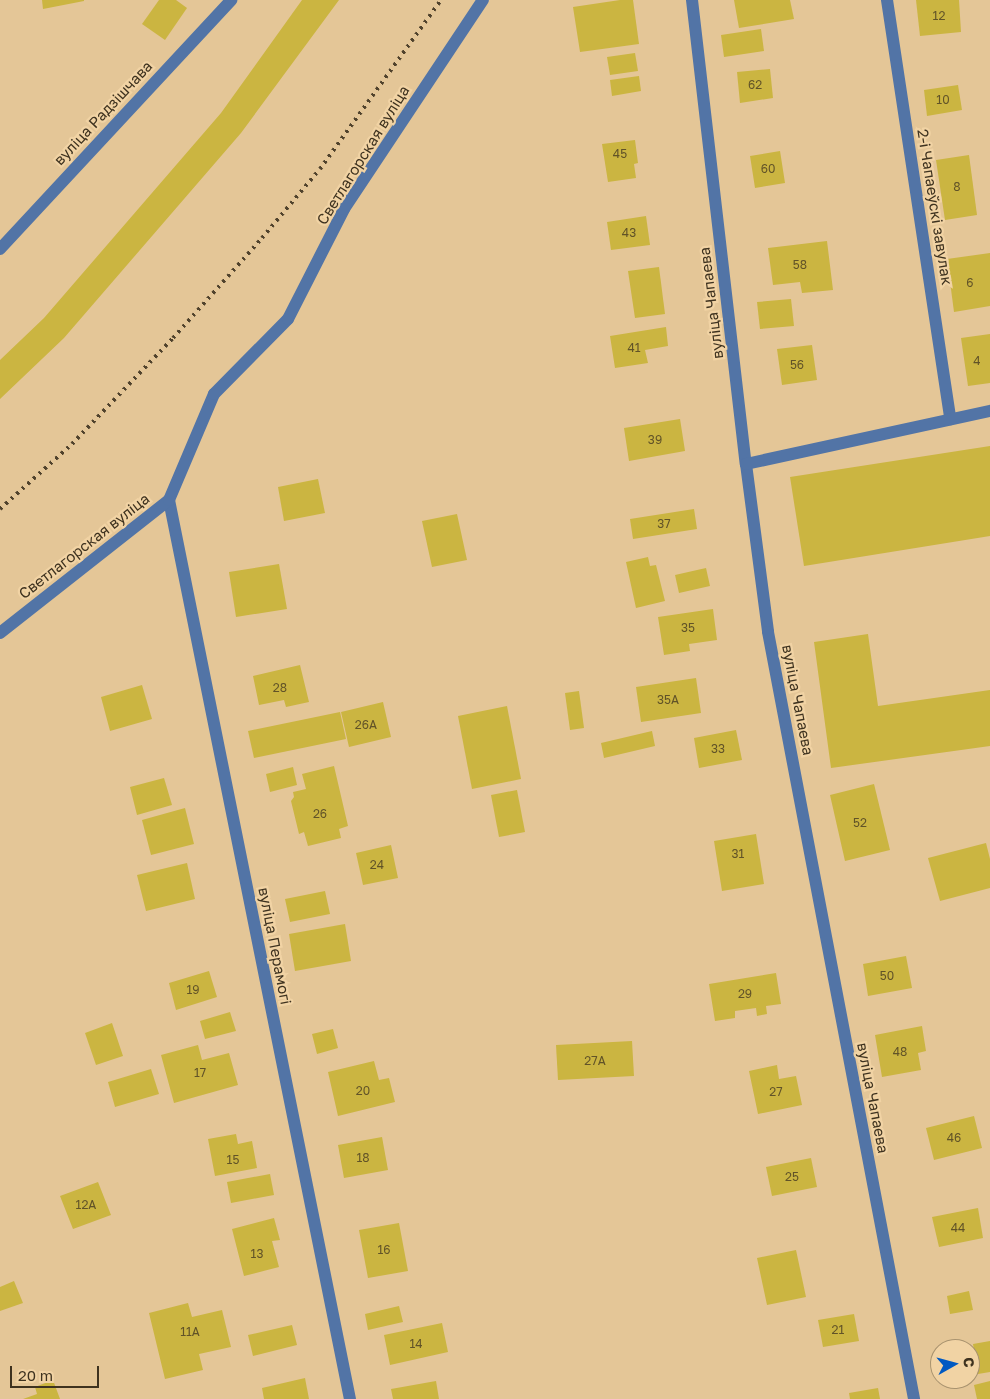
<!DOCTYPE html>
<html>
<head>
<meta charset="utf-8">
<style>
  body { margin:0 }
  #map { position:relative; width:990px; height:1399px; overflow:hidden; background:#e4c697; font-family:"Golos Text",sans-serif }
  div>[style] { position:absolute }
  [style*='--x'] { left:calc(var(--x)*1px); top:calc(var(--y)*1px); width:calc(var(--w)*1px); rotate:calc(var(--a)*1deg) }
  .building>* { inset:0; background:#cbb541 }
  .minor>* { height:12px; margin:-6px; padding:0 6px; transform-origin:6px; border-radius:6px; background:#5274a6 }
  .rail>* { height:4px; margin-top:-2px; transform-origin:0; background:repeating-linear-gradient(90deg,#50422c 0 2.5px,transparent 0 7.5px) }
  span { translate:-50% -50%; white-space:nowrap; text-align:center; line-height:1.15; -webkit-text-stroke:4.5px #f1d3a4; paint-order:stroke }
  .number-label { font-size:12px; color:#615328 }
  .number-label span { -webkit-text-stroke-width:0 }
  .street-label { font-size:15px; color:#3e321f }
  .north { position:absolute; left:930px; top:1339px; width:50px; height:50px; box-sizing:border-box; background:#f1d3a4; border:1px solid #a9936f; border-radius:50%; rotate:83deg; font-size:14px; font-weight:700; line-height:20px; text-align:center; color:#3e321f }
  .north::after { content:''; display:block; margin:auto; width:18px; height:22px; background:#0059c2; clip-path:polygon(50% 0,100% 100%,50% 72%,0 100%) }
  .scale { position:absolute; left:10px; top:1366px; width:89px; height:22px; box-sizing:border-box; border:2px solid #3e321f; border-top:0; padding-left:6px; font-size:15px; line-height:18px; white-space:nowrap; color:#3e321f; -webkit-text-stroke:4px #f1d3a4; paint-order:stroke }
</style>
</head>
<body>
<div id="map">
  <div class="building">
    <i style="clip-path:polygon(42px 0,84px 0,84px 1px,43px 9px)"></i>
    <i style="clip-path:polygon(159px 0,176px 0,187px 8px,165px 40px,142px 24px)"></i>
    <i style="clip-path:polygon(302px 0,339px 0,241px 133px,64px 338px,0 399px,0 360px,44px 318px,221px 113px)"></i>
    <i style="clip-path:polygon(620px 0,633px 0,639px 44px,580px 52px,573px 7px)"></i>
    <i style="clip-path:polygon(734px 0,790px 0,794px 19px,739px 28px)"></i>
    <i style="clip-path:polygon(916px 0,959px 0,961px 32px,920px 36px)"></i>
    <i style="clip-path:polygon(761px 29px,764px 51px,724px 57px,721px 35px)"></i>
    <i style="clip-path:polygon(635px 53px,638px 71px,610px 75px,607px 57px)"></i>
    <i style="clip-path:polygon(770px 69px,773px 98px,740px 103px,737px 72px)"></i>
    <i style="clip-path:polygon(639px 76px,641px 91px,612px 96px,610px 80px)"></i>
    <i style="clip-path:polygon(958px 85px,962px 110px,927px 116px,924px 90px)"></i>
    <i style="clip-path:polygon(635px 140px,638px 163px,634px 164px,636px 178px,608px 182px,602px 144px)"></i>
    <i style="clip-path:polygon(780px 151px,785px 183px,755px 188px,750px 156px)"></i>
    <i style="clip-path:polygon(969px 155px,977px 215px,945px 220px,936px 160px)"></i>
    <i style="clip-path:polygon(646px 216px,650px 245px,611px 250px,607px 222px)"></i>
    <i style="clip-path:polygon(827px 241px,833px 290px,802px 293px,800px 282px,773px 285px,768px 248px)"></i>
    <i style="clip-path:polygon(990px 253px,990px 306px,954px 312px,947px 259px)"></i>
    <i style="clip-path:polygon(659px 267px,665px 314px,635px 318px,628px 271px)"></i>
    <i style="clip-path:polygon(791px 299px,794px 326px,760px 329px,757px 302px)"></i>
    <i style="clip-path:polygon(666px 327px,668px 346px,645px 350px,648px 363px,615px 368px,610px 336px)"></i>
    <i style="clip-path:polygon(990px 334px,990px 383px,968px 386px,961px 338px)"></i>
    <i style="clip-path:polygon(812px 345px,817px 380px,782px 385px,777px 349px)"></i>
    <i style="clip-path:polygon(680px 419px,685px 451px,629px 461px,624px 428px)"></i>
    <i style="clip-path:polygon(990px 446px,990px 536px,804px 566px,790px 477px)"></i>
    <i style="clip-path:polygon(318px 479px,325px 513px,284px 521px,278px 487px)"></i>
    <i style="clip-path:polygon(694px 509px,697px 529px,633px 539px,630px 519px)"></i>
    <i style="clip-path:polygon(457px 514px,467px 560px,432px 567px,422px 521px)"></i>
    <i style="clip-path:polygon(648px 557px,650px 566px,656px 565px,665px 601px,636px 608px,626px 562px)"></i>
    <i style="clip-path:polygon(279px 564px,287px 609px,236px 617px,229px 572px)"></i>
    <i style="clip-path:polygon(706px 568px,710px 586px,679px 593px,675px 575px)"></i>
    <i style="clip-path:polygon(713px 609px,717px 640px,689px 644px,690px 651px,664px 655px,658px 617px)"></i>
    <i style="clip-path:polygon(868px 634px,878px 706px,990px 690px,990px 746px,831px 768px,814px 642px)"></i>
    <i style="clip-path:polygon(300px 665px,309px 702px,286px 707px,284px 700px,259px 705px,253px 676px)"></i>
    <i style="clip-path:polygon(696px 678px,701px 713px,641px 722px,636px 687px)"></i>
    <i style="clip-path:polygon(142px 685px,152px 719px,110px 731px,101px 697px)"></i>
    <i style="clip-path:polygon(579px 691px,584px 728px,570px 730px,565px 693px)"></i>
    <i style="clip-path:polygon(383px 702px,391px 737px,349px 747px,341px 712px)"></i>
    <i style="clip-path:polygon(507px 706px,521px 779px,472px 789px,458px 716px)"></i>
    <i style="clip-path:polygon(340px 712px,346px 739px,254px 758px,248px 731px)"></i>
    <i style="clip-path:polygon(736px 730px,742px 760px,699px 768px,694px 738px)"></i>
    <i style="clip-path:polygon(652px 731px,655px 746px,604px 758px,601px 743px)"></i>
    <i style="clip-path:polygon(334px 766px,348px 826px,339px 829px,341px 838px,308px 846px,304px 832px,299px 834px,291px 801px,294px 797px,293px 792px,306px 789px,302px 774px)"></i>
    <i style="clip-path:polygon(293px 767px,297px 785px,270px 792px,266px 774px)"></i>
    <i style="clip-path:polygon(164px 778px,172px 805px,137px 815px,130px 787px)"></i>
    <i style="clip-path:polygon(874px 784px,890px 850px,845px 861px,830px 795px)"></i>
    <i style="clip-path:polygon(517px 790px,525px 832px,499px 837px,491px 795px)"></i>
    <i style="clip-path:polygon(185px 808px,194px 844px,151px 855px,142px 820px)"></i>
    <i style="clip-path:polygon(756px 834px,764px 884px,722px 891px,714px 841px)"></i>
    <i style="clip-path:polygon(986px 843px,990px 859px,990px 888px,940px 901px,928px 858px)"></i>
    <i style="clip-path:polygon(391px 845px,398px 878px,363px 885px,356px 853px)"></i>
    <i style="clip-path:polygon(187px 863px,195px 899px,146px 911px,137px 875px)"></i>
    <i style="clip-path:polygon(325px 891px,330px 914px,290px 922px,285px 899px)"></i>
    <i style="clip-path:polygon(345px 924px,351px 961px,295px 971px,289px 934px)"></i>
    <i style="clip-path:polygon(906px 956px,912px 988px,868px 996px,863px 964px)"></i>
    <i style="clip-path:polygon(209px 971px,217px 997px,176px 1010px,169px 983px)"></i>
    <i style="clip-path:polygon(776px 973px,781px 1004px,766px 1006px,767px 1014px,757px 1016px,756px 1008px,735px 1011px,735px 1018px,715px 1021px,709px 984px)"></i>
    <i style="clip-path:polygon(230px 1012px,236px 1031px,205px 1039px,200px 1021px)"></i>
    <i style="clip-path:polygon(112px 1023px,123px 1056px,96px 1065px,85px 1033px)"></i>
    <i style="clip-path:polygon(922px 1026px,926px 1051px,918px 1053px,921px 1070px,882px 1077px,875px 1035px)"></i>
    <i style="clip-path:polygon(333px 1029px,338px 1048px,317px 1054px,312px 1034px)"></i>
    <i style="clip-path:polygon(632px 1041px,634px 1076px,558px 1080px,556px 1045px)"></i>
    <i style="clip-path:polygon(198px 1045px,202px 1060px,229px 1053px,238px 1085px,174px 1103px,161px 1055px)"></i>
    <i style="clip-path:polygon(374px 1061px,379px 1080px,389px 1078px,395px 1102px,338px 1116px,328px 1072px)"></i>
    <i style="clip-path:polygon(777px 1065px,779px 1079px,796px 1076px,802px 1105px,758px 1114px,749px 1071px)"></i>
    <i style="clip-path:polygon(151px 1069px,159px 1094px,115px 1107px,108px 1082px)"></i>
    <i style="clip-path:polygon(974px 1116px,982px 1148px,934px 1160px,926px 1128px)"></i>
    <i style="clip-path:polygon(236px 1134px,238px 1144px,252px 1141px,257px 1168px,215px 1176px,208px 1139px)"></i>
    <i style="clip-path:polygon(382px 1137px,388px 1170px,344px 1178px,338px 1145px)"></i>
    <i style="clip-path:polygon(811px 1158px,817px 1187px,772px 1196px,766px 1167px)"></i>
    <i style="clip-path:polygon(270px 1174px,274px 1195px,231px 1203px,227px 1182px)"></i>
    <i style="clip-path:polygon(98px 1182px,111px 1215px,73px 1229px,60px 1196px)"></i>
    <i style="clip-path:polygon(978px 1208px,983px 1238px,939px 1247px,932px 1217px)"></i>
    <i style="clip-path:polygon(274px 1218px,280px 1240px,272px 1241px,279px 1267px,244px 1276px,232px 1229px)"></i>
    <i style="clip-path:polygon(399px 1223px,408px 1271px,368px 1278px,359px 1230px)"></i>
    <i style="clip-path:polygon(796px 1250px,806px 1297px,767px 1305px,757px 1258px)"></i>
    <i style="clip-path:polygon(14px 1281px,23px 1303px,0 1311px,0 1287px)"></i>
    <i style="clip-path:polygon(969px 1291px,973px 1310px,950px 1314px,947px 1296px)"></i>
    <i style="clip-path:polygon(188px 1303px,192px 1317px,222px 1310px,231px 1347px,199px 1354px,203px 1370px,165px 1379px,149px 1313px)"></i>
    <i style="clip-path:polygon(399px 1306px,403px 1322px,368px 1330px,365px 1314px)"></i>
    <i style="clip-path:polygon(854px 1314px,859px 1341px,823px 1347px,818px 1320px)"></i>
    <i style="clip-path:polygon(442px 1323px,448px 1352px,390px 1365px,384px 1335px)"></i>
    <i style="clip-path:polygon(292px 1325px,297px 1345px,253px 1356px,248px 1335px)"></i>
    <i style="clip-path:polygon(990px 1341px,990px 1372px,978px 1374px,973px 1344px)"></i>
    <i style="clip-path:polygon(305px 1378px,309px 1399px,264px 1399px,262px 1388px)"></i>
    <i style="clip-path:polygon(53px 1380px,60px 1399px,23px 1399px,37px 1394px,35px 1387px)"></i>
    <i style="clip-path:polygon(436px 1381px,439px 1399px,393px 1399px,391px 1389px)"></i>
    <i style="clip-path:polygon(990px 1381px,990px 1399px,977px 1399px,974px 1385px)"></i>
    <i style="clip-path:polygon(878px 1388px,880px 1399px,850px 1399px,849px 1393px)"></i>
  </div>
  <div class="minor">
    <i style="--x:692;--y:0;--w:467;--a:83.4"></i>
    <i style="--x:746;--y:464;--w:169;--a:82.5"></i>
    <i style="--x:768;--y:632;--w:781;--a:79.22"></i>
    <i style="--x:887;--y:0;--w:424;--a:81.4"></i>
    <i style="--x:0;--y:249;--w:340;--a:-47.1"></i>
    <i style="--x:746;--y:464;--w:250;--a:-12.3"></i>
    <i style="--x:169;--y:500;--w:917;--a:78.62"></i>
    <i style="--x:0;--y:633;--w:215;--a:-38.2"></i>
    <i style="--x:169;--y:500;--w:115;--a:-67"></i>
    <i style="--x:214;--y:394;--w:105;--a:-45.4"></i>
    <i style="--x:288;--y:319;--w:123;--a:-63"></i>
    <i style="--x:344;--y:209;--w:251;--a:-56.4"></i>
  </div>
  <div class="rail">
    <i style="--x:0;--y:509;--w:97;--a:-42.1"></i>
    <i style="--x:72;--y:444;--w:146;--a:-46.4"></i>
    <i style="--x:173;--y:338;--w:134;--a:-48.3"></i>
    <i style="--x:262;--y:238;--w:90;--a:-50"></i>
    <i style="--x:320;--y:169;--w:208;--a:-54.4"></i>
  </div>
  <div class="number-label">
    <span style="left:939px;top:16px">12</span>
    <span style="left:755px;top:85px">62</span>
    <span style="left:943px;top:100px">10</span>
    <span style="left:620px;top:154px">45</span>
    <span style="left:768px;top:169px">60</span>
    <span style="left:957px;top:187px">8</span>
    <span style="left:629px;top:233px">43</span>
    <span style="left:800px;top:265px">58</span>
    <span style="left:970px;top:283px">6</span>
    <span style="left:634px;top:348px">41</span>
    <span style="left:977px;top:361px">4</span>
    <span style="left:797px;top:365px">56</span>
    <span style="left:655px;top:440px">39</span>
    <span style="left:664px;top:524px">37</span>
    <span style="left:688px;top:628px">35</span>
    <span style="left:280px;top:688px">28</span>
    <span style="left:668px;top:700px">35А</span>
    <span style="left:366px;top:725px">26А</span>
    <span style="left:718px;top:749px">33</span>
    <span style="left:320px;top:814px">26</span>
    <span style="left:860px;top:823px">52</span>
    <span style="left:738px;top:854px">31</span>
    <span style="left:377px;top:865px">24</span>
    <span style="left:887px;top:976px">50</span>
    <span style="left:193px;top:990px">19</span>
    <span style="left:745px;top:994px">29</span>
    <span style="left:900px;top:1052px">48</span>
    <span style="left:595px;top:1061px">27А</span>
    <span style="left:200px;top:1073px">17</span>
    <span style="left:363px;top:1091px">20</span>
    <span style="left:776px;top:1092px">27</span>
    <span style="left:954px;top:1138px">46</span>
    <span style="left:363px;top:1158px">18</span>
    <span style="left:233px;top:1160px">15</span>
    <span style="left:792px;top:1177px">25</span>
    <span style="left:86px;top:1205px">12А</span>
    <span style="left:958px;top:1228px">44</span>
    <span style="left:384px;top:1250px">16</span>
    <span style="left:257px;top:1254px">13</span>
    <span style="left:838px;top:1330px">21</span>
    <span style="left:190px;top:1332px">11А</span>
    <span style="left:416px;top:1344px">14</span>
  </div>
  <div class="street-label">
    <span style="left:103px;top:113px;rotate:-47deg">вуліца Радзішчава</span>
    <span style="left:363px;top:155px;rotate:-58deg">Светлагорская вуліца</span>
    <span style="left:935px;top:207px;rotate:81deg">2-і Чапаеўскі завулак</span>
    <span style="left:711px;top:303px;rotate:-97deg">вуліца Чапаева</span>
    <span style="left:84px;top:546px;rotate:-38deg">Светлагорская вуліца</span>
    <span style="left:798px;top:700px;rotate:79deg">вуліца Чапаева</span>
    <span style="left:275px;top:946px;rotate:79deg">вуліца Перамогі</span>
    <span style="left:873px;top:1098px;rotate:79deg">вуліца Чапаева</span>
  </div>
  <div class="north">С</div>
  <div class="scale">20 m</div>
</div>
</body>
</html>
